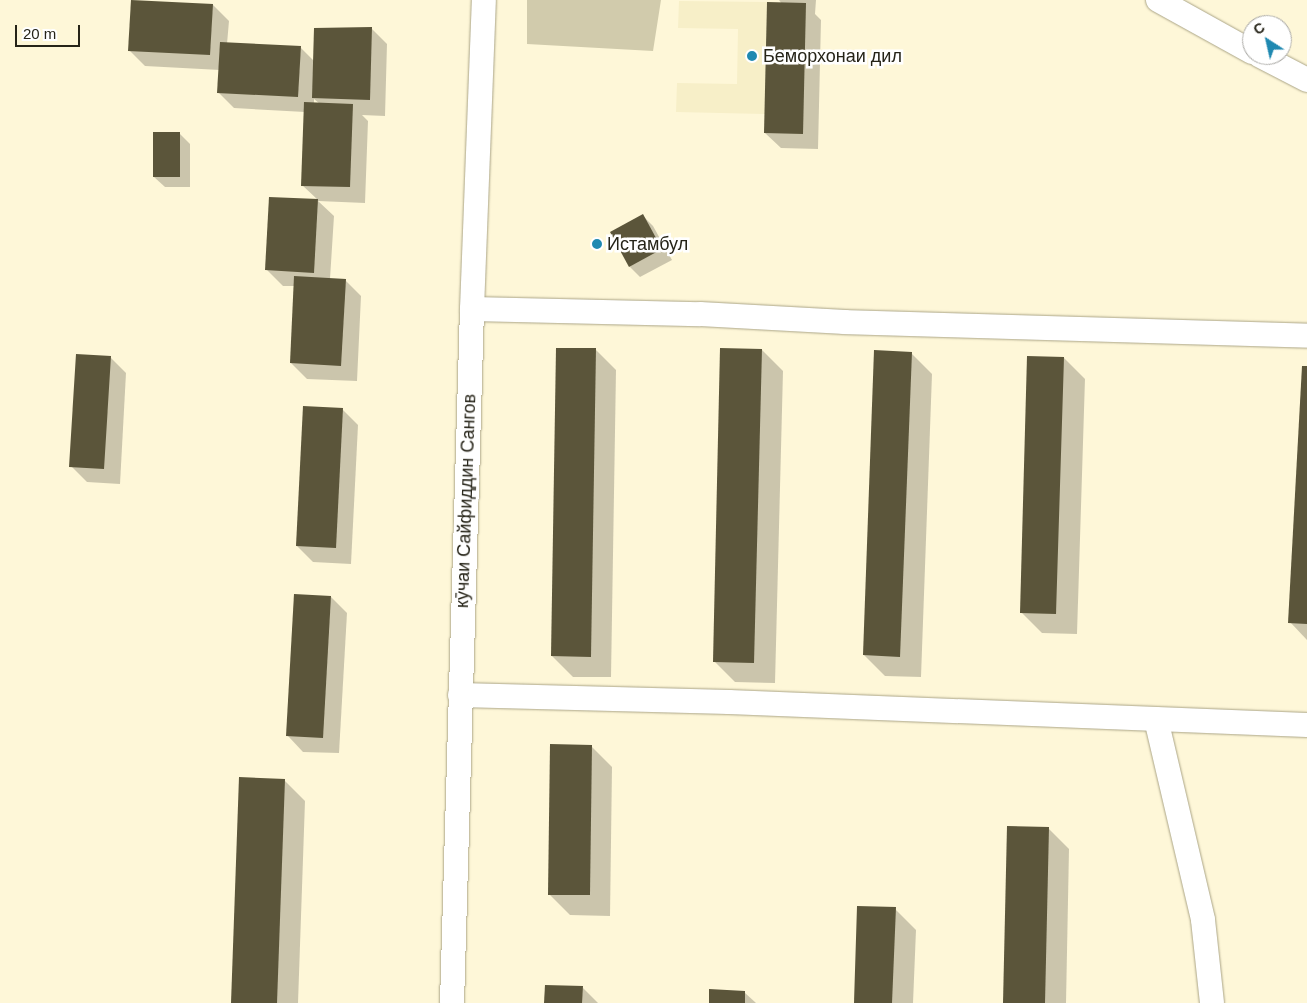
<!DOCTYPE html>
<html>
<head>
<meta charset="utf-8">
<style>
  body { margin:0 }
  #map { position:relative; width:1307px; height:1003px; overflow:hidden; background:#fef7d8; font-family:Arial,sans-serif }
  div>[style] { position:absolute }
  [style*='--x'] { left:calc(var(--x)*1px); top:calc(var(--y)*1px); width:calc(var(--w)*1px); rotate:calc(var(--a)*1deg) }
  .built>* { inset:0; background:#f7efc8 }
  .green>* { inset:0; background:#d1cbac }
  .shadow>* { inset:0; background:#0003 }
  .building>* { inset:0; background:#5b553a }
  .roads { filter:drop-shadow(0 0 1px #aba587) drop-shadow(0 0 1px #aba587) }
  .minor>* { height:24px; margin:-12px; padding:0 12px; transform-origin:12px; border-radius:12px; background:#fff }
  .dots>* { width:14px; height:14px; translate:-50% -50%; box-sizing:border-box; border:2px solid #fff; border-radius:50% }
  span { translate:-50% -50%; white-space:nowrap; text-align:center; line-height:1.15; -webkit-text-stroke:5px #fff; paint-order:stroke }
  .poi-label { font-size:18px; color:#262418 }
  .left { translate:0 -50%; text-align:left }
  .street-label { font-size:18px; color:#262418 }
  .north { position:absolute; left:1242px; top:15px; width:50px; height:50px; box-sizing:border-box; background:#fff; border:1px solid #a8a7a3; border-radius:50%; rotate:325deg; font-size:14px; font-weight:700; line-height:20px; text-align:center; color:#262418 }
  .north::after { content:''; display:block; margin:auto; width:18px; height:22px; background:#1f89b1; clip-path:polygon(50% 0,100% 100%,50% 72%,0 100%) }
  .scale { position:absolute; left:15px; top:25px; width:65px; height:22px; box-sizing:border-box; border:2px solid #262418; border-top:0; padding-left:6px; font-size:15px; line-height:18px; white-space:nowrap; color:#262418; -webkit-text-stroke:4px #fff; paint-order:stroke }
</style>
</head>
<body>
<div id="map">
  <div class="built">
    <i style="clip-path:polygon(679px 1px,767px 2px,765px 114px,676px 112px,677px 83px,737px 84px,738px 29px,678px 28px)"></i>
  </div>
  <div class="green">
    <i style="clip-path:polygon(527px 0,661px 0,653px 51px,527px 44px)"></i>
  </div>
  <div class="shadow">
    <i style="clip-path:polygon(779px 0,816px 0,815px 14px,821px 20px,818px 149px,781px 148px,765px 133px,782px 4px)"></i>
    <i style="clip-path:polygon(evenodd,213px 5px,229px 21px,227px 44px,300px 47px,314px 61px,371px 28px,387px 44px,385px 116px,362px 115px,368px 121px,365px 203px,318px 201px,334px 216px,330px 279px,345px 280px,361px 296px,357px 381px,307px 379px,291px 363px,295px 286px,283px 286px,267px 270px,318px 200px,302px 185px,305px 112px,234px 108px,218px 92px,220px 70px,145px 66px,129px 50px,213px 5px,314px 99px,320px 104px,314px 104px,314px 99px)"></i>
    <i style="clip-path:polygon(179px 133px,190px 144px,190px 187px,165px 187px,154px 177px)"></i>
    <i style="clip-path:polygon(643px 216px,653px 226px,672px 260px,640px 277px,630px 267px)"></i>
    <i style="clip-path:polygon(595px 349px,616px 370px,611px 677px,573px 677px,552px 656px)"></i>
    <i style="clip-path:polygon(762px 350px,783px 371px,775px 683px,735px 682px,714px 661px)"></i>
    <i style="clip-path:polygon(911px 353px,932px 374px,921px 677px,885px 676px,864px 655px)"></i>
    <i style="clip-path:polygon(110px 357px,126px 373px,120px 484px,87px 482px,71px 466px)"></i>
    <i style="clip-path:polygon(1064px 358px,1085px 379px,1077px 634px,1042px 633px,1021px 612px)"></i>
    <i style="clip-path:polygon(1307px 367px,1307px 640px,1290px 622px)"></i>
    <i style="clip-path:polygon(342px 409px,358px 425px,351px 564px,313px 562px,297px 546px)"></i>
    <i style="clip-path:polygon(331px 597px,347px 613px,339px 753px,303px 752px,288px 736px)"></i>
    <i style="clip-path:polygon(591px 746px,612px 767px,610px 916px,570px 915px,549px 894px)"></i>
    <i style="clip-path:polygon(284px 780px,305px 801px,298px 1003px,232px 1003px)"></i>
    <i style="clip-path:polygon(1048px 828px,1069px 849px,1066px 1003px,1005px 1003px)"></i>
    <i style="clip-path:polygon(895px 909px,916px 930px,913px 1003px,855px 1003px)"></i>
    <i style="clip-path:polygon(583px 988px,598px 1003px,545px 1003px)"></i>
    <i style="clip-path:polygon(744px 992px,756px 1003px,710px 1003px)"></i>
  </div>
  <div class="building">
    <i style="clip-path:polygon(131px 0,213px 4px,210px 55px,128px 51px)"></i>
    <i style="clip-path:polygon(767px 2px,806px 3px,803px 134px,764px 133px)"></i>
    <i style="clip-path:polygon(372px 27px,370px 100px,312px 98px,314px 28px)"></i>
    <i style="clip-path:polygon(220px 42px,301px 46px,298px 97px,217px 93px)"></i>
    <i style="clip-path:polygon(304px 102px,353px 104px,350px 187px,301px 186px)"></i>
    <i style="clip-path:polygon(153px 132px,180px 132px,180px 177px,153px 177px)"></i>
    <i style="clip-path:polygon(269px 197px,318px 199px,314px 273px,265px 270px)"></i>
    <i style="clip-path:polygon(643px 214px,662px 249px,629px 267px,610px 232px)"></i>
    <i style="clip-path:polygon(294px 276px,346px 279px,341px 366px,290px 363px)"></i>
    <i style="clip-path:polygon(556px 348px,596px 348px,591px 657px,551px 656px)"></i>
    <i style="clip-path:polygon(720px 348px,762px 349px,754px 663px,713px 662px)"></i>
    <i style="clip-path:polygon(874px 350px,912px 352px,900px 657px,863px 655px)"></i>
    <i style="clip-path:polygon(76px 354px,111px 356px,104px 469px,69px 467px)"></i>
    <i style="clip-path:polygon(1027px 356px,1064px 357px,1056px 614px,1020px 613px)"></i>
    <i style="clip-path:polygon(1302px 366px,1307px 366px,1307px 624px,1288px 623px)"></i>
    <i style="clip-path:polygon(303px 406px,343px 408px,336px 548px,296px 546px)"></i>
    <i style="clip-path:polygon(294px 594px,331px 596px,323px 738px,286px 736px)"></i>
    <i style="clip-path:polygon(550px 744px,592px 745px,590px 895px,548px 895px)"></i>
    <i style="clip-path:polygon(239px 777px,285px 779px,277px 1003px,231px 1003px)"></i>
    <i style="clip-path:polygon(1007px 826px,1049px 827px,1045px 1003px,1003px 1003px)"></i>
    <i style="clip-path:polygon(857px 906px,896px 907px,892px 1003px,854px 1003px)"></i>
    <i style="clip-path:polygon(545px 985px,583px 986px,582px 1003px,544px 1003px)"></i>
    <i style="clip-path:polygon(709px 989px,745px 991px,745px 1003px,709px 1003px)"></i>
  </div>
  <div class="roads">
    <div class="minor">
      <i style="--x:1158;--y:0;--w:107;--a:29"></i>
      <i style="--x:1259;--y:55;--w:54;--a:27.5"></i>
      <i style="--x:472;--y:309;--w:228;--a:1.3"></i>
      <i style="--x:700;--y:314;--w:145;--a:3.2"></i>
      <i style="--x:845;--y:322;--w:462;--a:1.7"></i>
      <i style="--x:460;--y:695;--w:269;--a:1.5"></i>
      <i style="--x:729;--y:702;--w:578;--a:2.28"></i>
      <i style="--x:1156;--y:719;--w:206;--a:76.8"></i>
      <i style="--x:1203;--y:920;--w:83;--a:83.8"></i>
      <i style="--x:452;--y:1003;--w:694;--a:-88.35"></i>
      <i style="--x:472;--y:309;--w:309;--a:-87.8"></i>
    </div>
  </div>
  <div class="dots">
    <i style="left:752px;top:56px;background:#1f89b1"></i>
    <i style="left:597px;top:244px;background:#1f89b1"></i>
  </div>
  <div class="poi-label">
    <span class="left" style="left:763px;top:56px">Беморхонаи дил</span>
    <span class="left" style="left:607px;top:244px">Истамбул</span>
  </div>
  <div class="street-label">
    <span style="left:466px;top:501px;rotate:-88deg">кӯчаи Сайфиддин Сангов</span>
  </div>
  <div class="north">С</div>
  <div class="scale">20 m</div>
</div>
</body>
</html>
